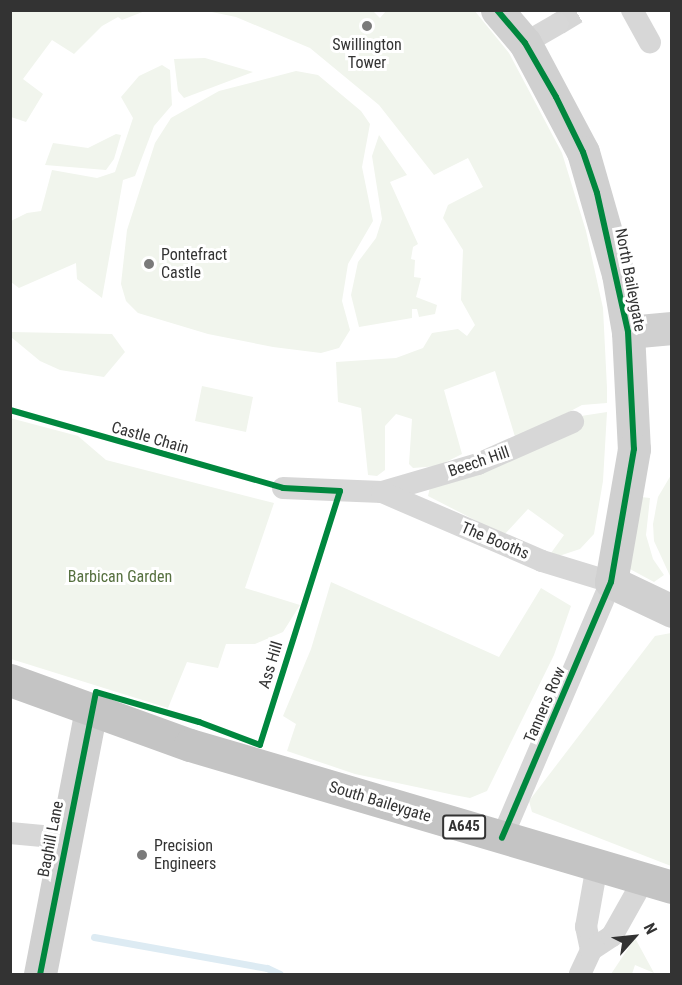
<!DOCTYPE html>
<html>
<head>
<meta charset="utf-8">
<style>
  body { margin:0 }
  #map { position:relative; width:682px; height:985px; overflow:hidden; background:#fff; font-family:"Roboto Condensed",sans-serif }
  div>[style] { position:absolute }
  [style*='--x'] { left:calc(var(--x)*1px); top:calc(var(--y)*1px); width:calc(var(--w)*1px); rotate:calc(var(--a)*1deg) }
  .green>* { inset:0; background:#f1f5ed }
  .stream>* { height:7px; margin:-3.5px; padding:0 3.5px; transform-origin:3.5px; border-radius:3.5px; background:#ddebf3 }
  .street-tunnel>* { height:22px; margin-top:-11px; transform-origin:0; background:repeating-linear-gradient(90deg,#d6d6d6 0 22px,transparent 0 33px) }
  .street>* { height:22px; margin:-11px; padding:0 11px; transform-origin:11px; border-radius:11px; background:#d7d7d7 }
  .secondary>* { height:33px; margin:-16.5px; padding:0 16.5px; transform-origin:16.5px; border-radius:16.5px; background:#d0d0d0 }
  .highway>* { height:33px; margin:-16.5px; padding:0 16.5px; transform-origin:16.5px; border-radius:16.5px; background:#c4c4c4 }
  .cycleway>* { height:6px; margin:-3px; padding:0 3px; transform-origin:3px; border-radius:3px; background:#00873e }
  .dots>* { width:16px; height:16px; translate:-50% -50%; box-sizing:border-box; border:3px solid #fff; border-radius:50% }
  span { translate:-50% -50%; white-space:nowrap; text-align:center; line-height:1.15; -webkit-text-stroke:6px #fff; paint-order:stroke }
  .shield-label span { padding:2px 4px; background:#fff; border:2px solid; border-radius:4px; -webkit-text-stroke-width:0 }
  .shield-label { font-size:15px; color:#333; font-weight:700 }
  .poi-label { font-size:16px; color:#333 }
  .left { translate:0 -50%; text-align:left }
  .street-label { font-size:16px; color:#333 }
  .park-label { font-size:16px; color:#56703f }
  .frame { position:absolute; inset:0; border:12px solid #333; pointer-events:none }
  .north { position:absolute; left:604px; top:907px; width:60px; height:60px; -webkit-text-stroke:4px #fff; paint-order:stroke; rotate:63deg; font-size:16px; font-weight:700; line-height:24px; text-align:center; color:#333 }
  .north::after { content:''; display:block; margin:auto; width:21px; height:27px; background:#333; clip-path:polygon(50% 0,100% 100%,50% 72%,0 100%) }
</style>
</head>
<body>
<div id="map">
  <div class="green">
    <i style="clip-path:polygon(372px 10px,380px 18px,386px 11px,474px 10px,509px 53px,562px 153px,586px 231px,603px 308px,607px 388px,607px 403px,582px 405px,516px 440px,495px 371px,444px 390px,462px 454px,438px 466px,413px 468px,409px 464px,412px 419px,396px 414px,385px 426px,385px 470px,377px 476px,368px 475px,361px 408px,338px 402px,336px 362px,396px 358px,423px 348px,432px 333px,458px 329px,467px 336px,475px 325px,461px 300px,463px 250px,443px 218px,448px 205px,483px 187px,468px 158px,434px 175px,379px 105px,310px 48px,236px 17px,207px 11px)"></i>
    <i style="clip-path:polygon(10px 11px,11px 10px,145px 11px,122px 20px,118px 17px,102px 26px,74px 54px,52px 40px,23px 79px,43px 94px,26px 122px,11px 117px)"></i>
    <i style="clip-path:polygon(205px 58px,253px 72px,184px 98px,178px 91px,174px 59px)"></i>
    <i style="clip-path:polygon(162px 65px,170px 70px,172px 105px,154px 126px,135px 176px,123px 180px,102px 298px,77px 279px,76px 263px,19px 288px,11px 282px,11px 221px,27px 213px,41px 211px,52px 170px,97px 178px,115px 172px,133px 118px,121px 97px,139px 76px)"></i>
    <i style="clip-path:polygon(296px 71px,318px 75px,361px 111px,370px 124px,362px 167px,373px 221px,348px 264px,342px 301px,350px 330px,339px 348px,321px 353px,273px 347px,208px 334px,138px 313px,126px 301px,121px 284px,127px 230px,155px 143px,171px 118px,219px 91px)"></i>
    <i style="clip-path:polygon(116px 134px,121px 135px,114px 159px,106px 170px,45px 165px,53px 143px,88px 148px)"></i>
    <i style="clip-path:polygon(379px 135px,407px 175px,390px 182px,418px 244px,413px 247px,411px 259px,415px 260px,414px 277px,421px 278px,416px 297px,437px 305px,435px 314px,419px 317px,417px 309px,412px 309px,412px 318px,359px 327px,351px 295px,358px 262px,376px 238px,382px 219px,372px 156px)"></i>
    <i style="clip-path:polygon(11px 332px,112px 334px,125px 352px,104px 377px,60px 370px,40px 361px,11px 337px)"></i>
    <i style="clip-path:polygon(202px 386px,253px 397px,246px 432px,195px 421px)"></i>
    <i style="clip-path:polygon(607px 412px,603px 481px,594px 534px,580px 549px,559px 556px,551px 553px,564px 535px,528px 509px,504px 535px,428px 496px,431px 483px,581px 416px)"></i>
    <i style="clip-path:polygon(10px 418px,78px 436px,106px 460px,274px 503px,245px 588px,300px 605px,283px 632px,255px 644px,226px 644px,218px 668px,187px 662px,168px 708px,11px 659px)"></i>
    <i style="clip-path:polygon(671px 475px,671px 578px,654px 541px,653px 524px,658px 497px)"></i>
    <i style="clip-path:polygon(632px 496px,650px 498px,646px 535px,653px 559px,664px 575px,654px 582px,628px 568px)"></i>
    <i style="clip-path:polygon(331px 582px,499px 657px,541px 588px,571px 606px,554px 655px,487px 791px,470px 798px,454px 795px,355px 774px,287px 751px,296px 724px,283px 716px,311px 649px)"></i>
    <i style="clip-path:polygon(671px 633px,671px 866px,532px 812px,529px 801px,655px 636px)"></i>
    <i style="clip-path:polygon(635px 938px,654px 973px,635px 965px,632px 974px,611px 974px)"></i>
  </div>
  <div class="stream">
    <i style="--x:94;--y:937;--w:176;--a:10.2"></i>
    <i style="--x:267;--y:968;--w:14;--a:25"></i>
  </div>
  <div class="street-tunnel">
    <i style="--x:558;--y:24;--w:27;--a:-31"></i>
  </div>
  <div class="street">
    <i style="--x:632;--y:10;--w:37;--a:61"></i>
    <i style="--x:525;--y:43;--w:38;--a:-30"></i>
    <i style="--x:283;--y:488;--w:99;--a:2.3"></i>
    <i style="--x:382;--y:492;--w:100;--a:-16.3"></i>
    <i style="--x:478;--y:464;--w:104;--a:-23.9"></i>
    <i style="--x:382;--y:492;--w:174;--a:23.3"></i>
    <i style="--x:542;--y:561;--w:72;--a:16.9"></i>
    <i style="--x:611;--y:582;--w:278;--a:113.1"></i>
    <i style="--x:10;--y:833;--w:54;--a:5.3"></i>
    <i style="--x:591;--y:950;--w:24;--a:-102"></i>
    <i style="--x:586;--y:927;--w:63;--a:-79.9"></i>
    <i style="--x:580;--y:974;--w:26;--a:-65"></i>
    <i style="--x:591;--y:950;--w:25;--a:-34"></i>
    <i style="--x:612;--y:936;--w:65;--a:-60.7"></i>
  </div>
  <div class="secondary">
    <i style="--x:497;--y:10;--w:43;--a:49.7"></i>
    <i style="--x:525;--y:43;--w:123;--a:62"></i>
    <i style="--x:583;--y:152;--w:127;--a:74"></i>
    <i style="--x:618;--y:274;--w:59;--a:80.2"></i>
    <i style="--x:628;--y:332;--w:117;--a:87.1"></i>
    <i style="--x:634;--y:449;--w:135;--a:99.8"></i>
    <i style="--x:611;--y:582;--w:68;--a:25.4"></i>
    <i style="--x:628;--y:332;--w:44;--a:-5.2"></i>
    <i style="--x:40;--y:974;--w:269;--a:-79.1"></i>
  </div>
  <div class="highway">
    <i style="--x:10;--y:680;--w:191;--a:19.9"></i>
    <i style="--x:190;--y:745;--w:502;--a:16.42"></i>
  </div>
  <div class="cycleway">
    <i style="--x:497;--y:10;--w:43;--a:49.7"></i>
    <i style="--x:525;--y:43;--w:62;--a:60.1"></i>
    <i style="--x:556;--y:97;--w:61;--a:63.9"></i>
    <i style="--x:583;--y:152;--w:43;--a:71.1"></i>
    <i style="--x:597;--y:193;--w:142;--a:77.4"></i>
    <i style="--x:628;--y:332;--w:117;--a:87.1"></i>
    <i style="--x:634;--y:449;--w:135;--a:99.8"></i>
    <i style="--x:611;--y:582;--w:278;--a:113.1"></i>
    <i style="--x:10;--y:410;--w:284;--a:15.9"></i>
    <i style="--x:283;--y:488;--w:57;--a:3"></i>
    <i style="--x:340;--y:491;--w:266;--a:107.5"></i>
    <i style="--x:260;--y:745;--w:65;--a:-159.3"></i>
    <i style="--x:199;--y:722;--w:107;--a:-163.8"></i>
    <i style="--x:96;--y:692;--w:288;--a:101.2"></i>
  </div>
  <div class="dots">
    <i style="left:367px;top:26px;background:#7a7a7a"></i>
    <i style="left:149px;top:264px;background:#7a7a7a"></i>
    <i style="left:142px;top:855px;background:#7a7a7a"></i>
  </div>
  <div class="shield-label">
    <span style="left:464px;top:827px">A645</span>
  </div>
  <div class="poi-label">
    <span style="left:367px;top:54px">Swillington<br>Tower</span>
    <span class="left" style="left:161px;top:264px">Pontefract<br>Castle</span>
    <span class="left" style="left:154px;top:855px">Precision<br>Engineers</span>
  </div>
  <div class="street-label">
    <span style="left:630px;top:280px;rotate:79deg">North Baileygate</span>
    <span style="left:150px;top:438px;rotate:16deg">Castle Chain</span>
    <span style="left:479px;top:462px;rotate:-19deg">Beech Hill</span>
    <span style="left:495px;top:541px;rotate:23deg">The Booths</span>
    <span style="left:271px;top:665px;rotate:-73deg">Ass Hill</span>
    <span style="left:545px;top:705px;rotate:-67deg">Tanners Row</span>
    <span style="left:380px;top:802px;rotate:17deg">South Baileygate</span>
    <span style="left:51px;top:839px;rotate:-79deg">Baghill Lane</span>
  </div>
  <div class="park-label">
    <span style="left:120px;top:577px">Barbican Garden</span>
  </div>
  <div class="frame"></div>
  <div class="north">N</div>
</div>
</body>
</html>
